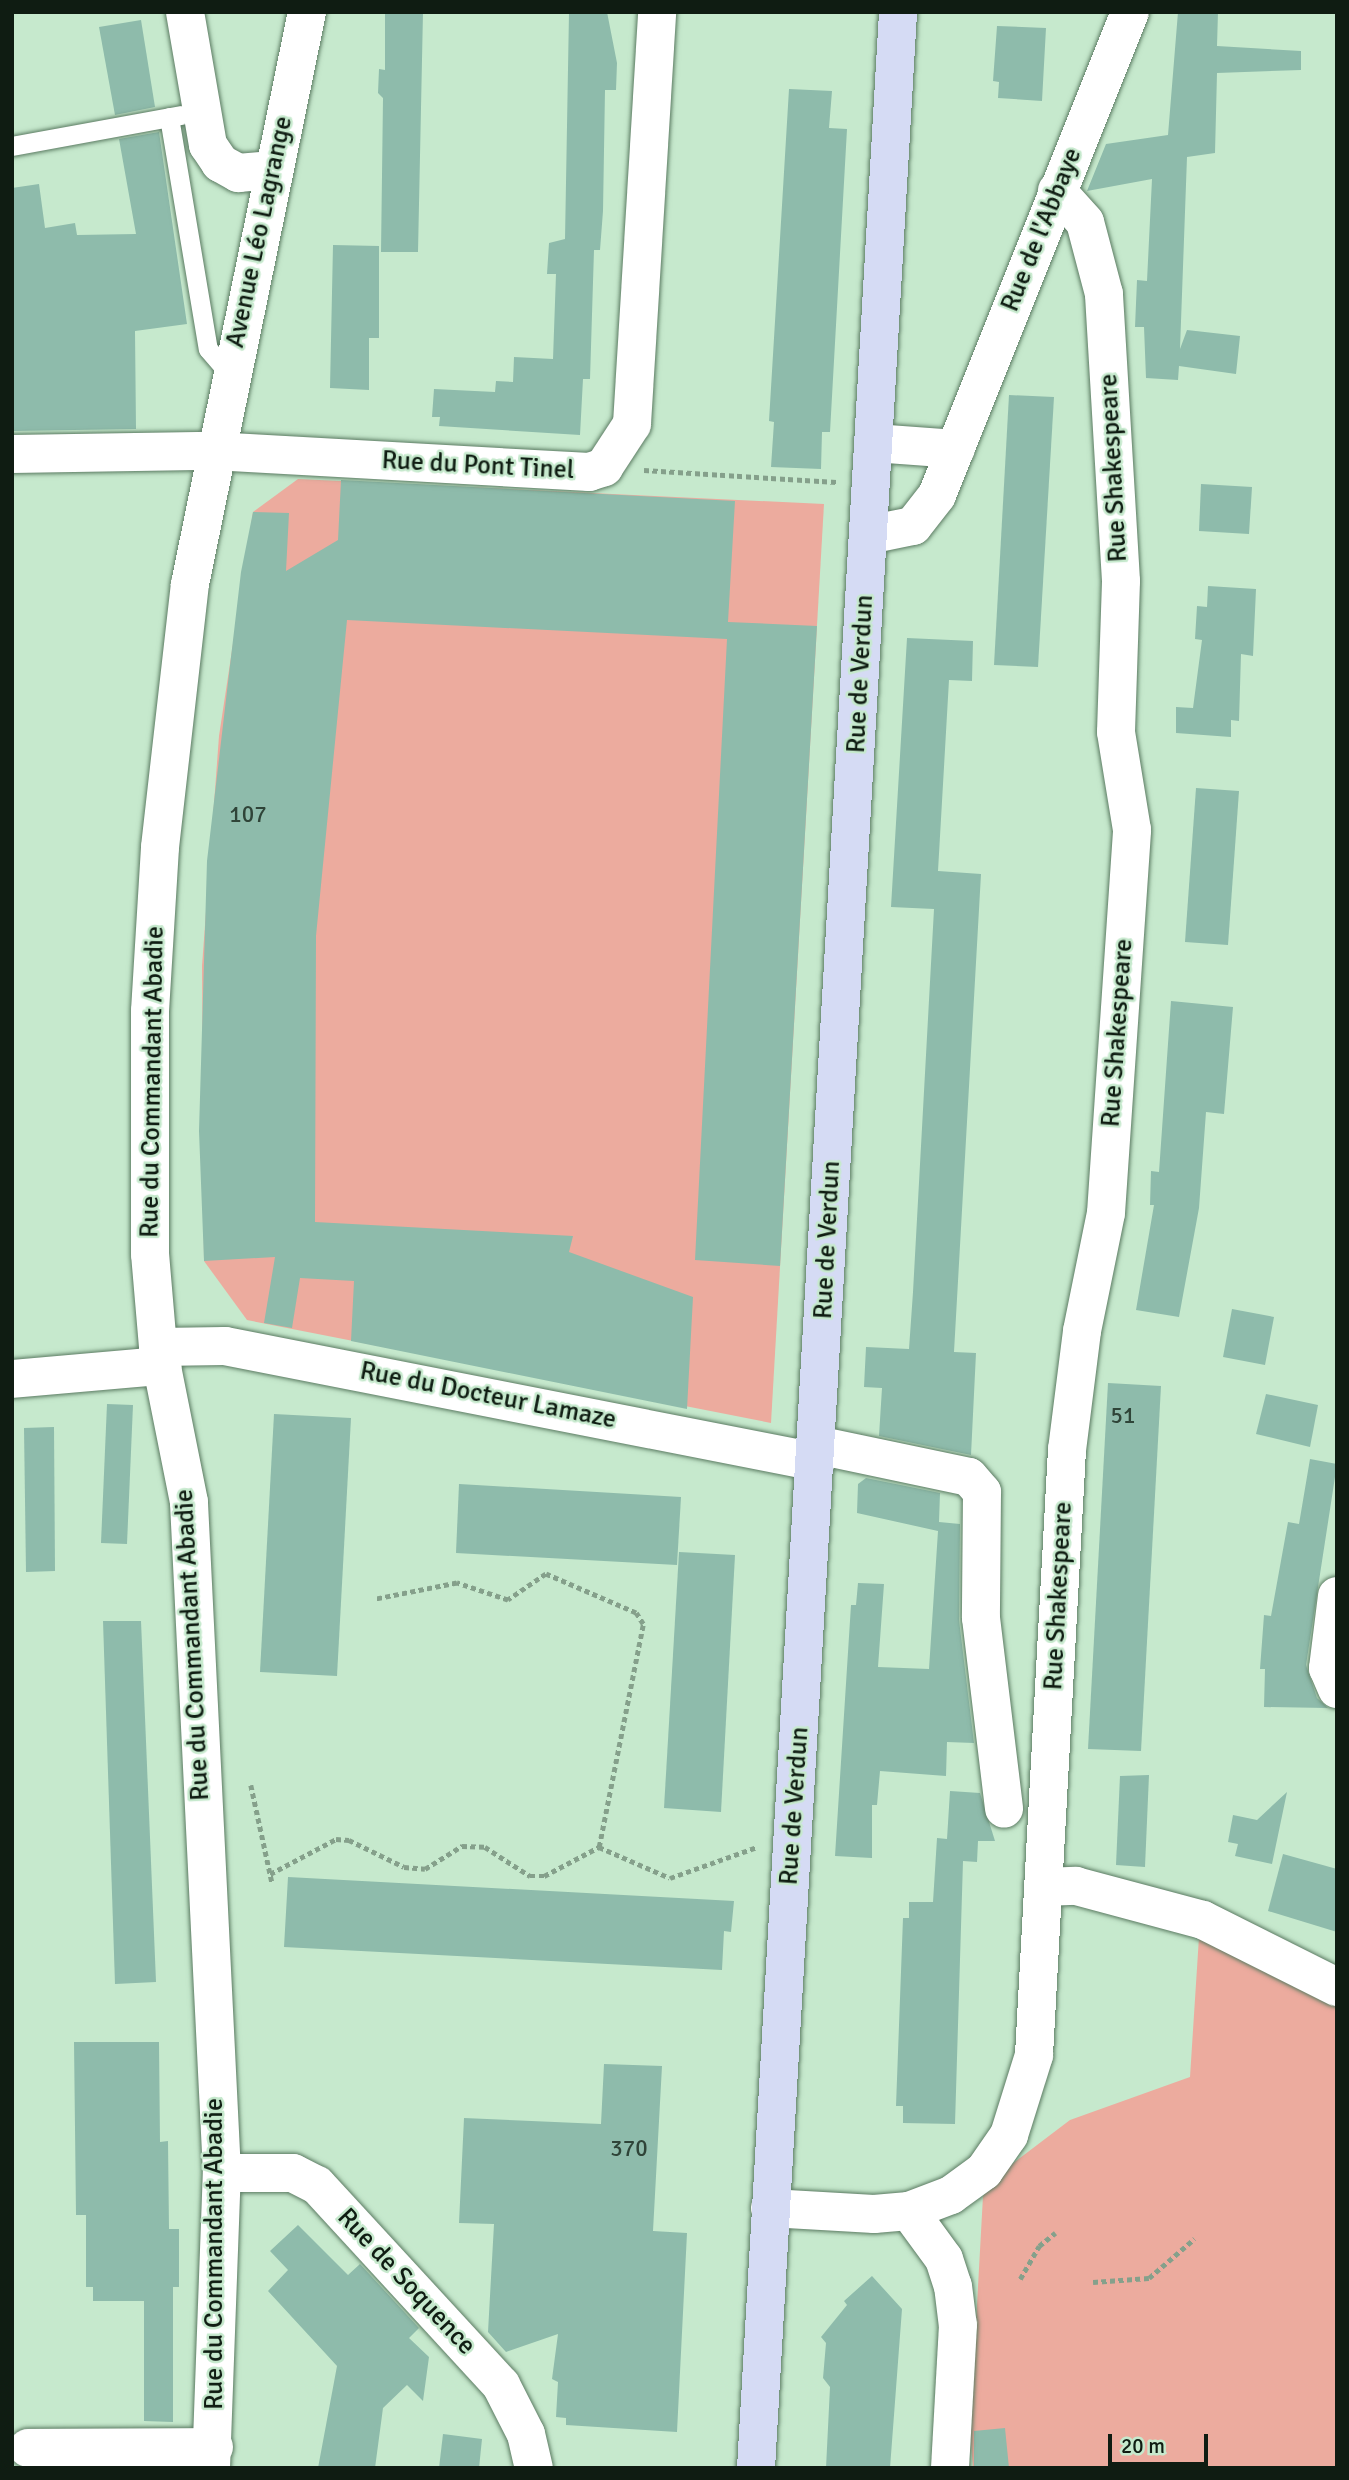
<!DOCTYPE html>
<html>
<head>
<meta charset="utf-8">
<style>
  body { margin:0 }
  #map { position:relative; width:1349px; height:2480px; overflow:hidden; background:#c6e9cd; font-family:Signika,sans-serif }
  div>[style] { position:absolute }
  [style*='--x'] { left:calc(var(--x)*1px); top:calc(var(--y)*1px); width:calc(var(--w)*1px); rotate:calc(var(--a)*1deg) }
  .green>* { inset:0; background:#ecab9e }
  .building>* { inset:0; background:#8ebbab }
  .path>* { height:4.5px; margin-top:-2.25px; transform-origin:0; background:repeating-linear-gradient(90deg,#85a08b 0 5px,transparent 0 8.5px) }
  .roads { filter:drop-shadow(0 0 2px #5b7b62) drop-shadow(0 0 2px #5b7b62) }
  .lane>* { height:19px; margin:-9.5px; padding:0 9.5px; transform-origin:9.5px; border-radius:9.5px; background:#fff }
  .street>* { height:38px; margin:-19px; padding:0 19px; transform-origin:19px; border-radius:19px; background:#fff }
  .secondary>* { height:38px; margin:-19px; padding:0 19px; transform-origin:19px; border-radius:19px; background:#d5dbf4 }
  span { translate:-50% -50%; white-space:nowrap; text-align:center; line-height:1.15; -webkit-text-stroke:5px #c6e9cd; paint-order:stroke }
  .number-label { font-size:23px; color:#2f4438 }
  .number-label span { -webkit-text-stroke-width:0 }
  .street-label { font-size:26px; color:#0f1c12 }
  .frame { position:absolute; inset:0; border:14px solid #0f1c12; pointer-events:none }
  .scale { position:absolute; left:1108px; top:2434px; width:100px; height:32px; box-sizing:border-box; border:4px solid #0f1c12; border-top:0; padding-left:9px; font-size:21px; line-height:24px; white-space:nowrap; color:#0f1c12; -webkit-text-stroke:5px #c6e9cd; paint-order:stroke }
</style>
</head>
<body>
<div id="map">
  <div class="green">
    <i style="clip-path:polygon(298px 479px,824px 504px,771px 1423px,247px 1320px,204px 1261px,202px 966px,219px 736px,253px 512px)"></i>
    <i style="clip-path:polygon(1199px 1937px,1337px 2004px,1337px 2468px,973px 2468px,970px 2432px,983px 2196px,1012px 2164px,1070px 2120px,1190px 2077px)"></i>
  </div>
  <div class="building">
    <i style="clip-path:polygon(385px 12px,423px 12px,418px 252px,381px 252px,383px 98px,378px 93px,379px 69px,385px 70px)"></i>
    <i style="clip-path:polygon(569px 12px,607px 12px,617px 63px,616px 90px,605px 90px,603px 211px,600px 250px,594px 250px,590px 379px,583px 379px,580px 435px,439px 426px,440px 417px,432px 417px,434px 389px,495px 392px,496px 381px,513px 382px,514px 357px,553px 359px,556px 274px,547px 274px,549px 243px,565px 239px)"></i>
    <i style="clip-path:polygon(1178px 12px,1218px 12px,1217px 46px,1301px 51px,1301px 70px,1217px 73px,1215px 153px,1187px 157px,1180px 349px,1187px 330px,1240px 336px,1236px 374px,1179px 366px,1178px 380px,1146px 378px,1144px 327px,1135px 327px,1137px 280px,1147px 281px,1152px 179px,1087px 191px,1106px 144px,1168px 135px)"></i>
    <i style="clip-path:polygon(141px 20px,155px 107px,115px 115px,99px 27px)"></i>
    <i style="clip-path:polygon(997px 26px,1046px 28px,1042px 101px,998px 98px,999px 82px,993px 81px)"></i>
    <i style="clip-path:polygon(789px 89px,832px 91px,829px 128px,847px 129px,830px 432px,822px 432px,821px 469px,771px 467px,774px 422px,769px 421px)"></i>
    <i style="clip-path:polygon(159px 132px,187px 324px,135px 331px,136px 429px,12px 431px,12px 188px,39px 184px,45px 228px,75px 223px,77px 235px,136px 234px,119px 139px)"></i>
    <i style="clip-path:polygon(333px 245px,379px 246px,379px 338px,369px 338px,369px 390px,330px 388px)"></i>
    <i style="clip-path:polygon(1009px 395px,1054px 397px,1038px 667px,994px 665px)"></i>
    <i style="clip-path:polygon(341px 480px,735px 501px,728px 622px,817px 626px,780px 1266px,695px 1260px,727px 639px,347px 620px,316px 936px,315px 1222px,573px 1236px,569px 1252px,693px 1297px,687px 1409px,351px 1341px,354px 1281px,300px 1278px,292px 1328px,264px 1323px,275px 1257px,204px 1261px,199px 1131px,207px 861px,241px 572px,253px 512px,289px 513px,286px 571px,338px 540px)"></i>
    <i style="clip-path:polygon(1201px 484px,1252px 487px,1249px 534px,1199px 531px)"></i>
    <i style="clip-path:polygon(1208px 586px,1256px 589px,1253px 656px,1241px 654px,1239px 721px,1231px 720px,1231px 737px,1176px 733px,1176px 707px,1193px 708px,1202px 640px,1195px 639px,1197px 606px,1207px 607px)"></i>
    <i style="clip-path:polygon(907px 638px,973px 641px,972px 681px,949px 680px,938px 871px,981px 874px,954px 1352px,976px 1353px,971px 1455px,879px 1436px,882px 1388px,864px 1387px,866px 1347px,909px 1349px,913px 1292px,934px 909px,891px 907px)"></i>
    <i style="clip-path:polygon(1196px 788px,1239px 791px,1228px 945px,1185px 942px)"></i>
    <i style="clip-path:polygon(1171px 1001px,1233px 1007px,1224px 1114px,1206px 1112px,1199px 1208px,1179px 1317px,1136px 1310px,1154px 1205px,1150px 1205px,1151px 1171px,1159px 1172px)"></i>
    <i style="clip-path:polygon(1232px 1309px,1274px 1317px,1265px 1365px,1223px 1357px)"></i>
    <i style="clip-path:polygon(1108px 1383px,1161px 1386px,1141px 1751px,1088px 1749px)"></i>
    <i style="clip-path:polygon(1266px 1394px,1318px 1405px,1310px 1447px,1256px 1434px)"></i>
    <i style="clip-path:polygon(107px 1404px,133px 1405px,127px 1544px,101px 1543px)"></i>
    <i style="clip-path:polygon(274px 1414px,351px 1418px,337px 1676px,260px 1672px)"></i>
    <i style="clip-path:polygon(54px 1427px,55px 1571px,26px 1572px,24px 1428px)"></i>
    <i style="clip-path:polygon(1310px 1459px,1337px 1464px,1306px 1665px,1317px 1698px,1328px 1708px,1264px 1707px,1265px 1669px,1260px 1669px,1264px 1615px,1271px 1616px,1288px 1522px,1299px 1524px)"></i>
    <i style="clip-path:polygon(866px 1478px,940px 1493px,939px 1522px,960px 1524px,959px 1620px,974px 1743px,947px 1742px,946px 1776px,880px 1771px,877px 1805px,872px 1805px,872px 1858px,835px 1856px,851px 1605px,856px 1605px,858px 1583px,884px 1584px,878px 1667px,929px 1669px,938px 1531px,857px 1513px,858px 1484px)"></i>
    <i style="clip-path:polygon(459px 1484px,681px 1497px,677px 1565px,456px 1553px)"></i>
    <i style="clip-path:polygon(679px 1552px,735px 1555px,721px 1812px,664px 1808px)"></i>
    <i style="clip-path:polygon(103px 1621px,141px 1621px,156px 1982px,115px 1984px)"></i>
    <i style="clip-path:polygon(1149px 1775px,1145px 1867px,1116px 1865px,1120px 1776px)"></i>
    <i style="clip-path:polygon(950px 1791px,980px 1793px,995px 1841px,978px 1841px,977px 1862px,963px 1861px,955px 2124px,903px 2123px,903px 2106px,896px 2106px,903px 1918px,909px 1918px,909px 1902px,933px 1902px,937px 1838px,947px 1839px)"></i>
    <i style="clip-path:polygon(1287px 1792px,1272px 1864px,1235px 1856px,1238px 1844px,1228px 1842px,1233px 1815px,1257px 1820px)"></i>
    <i style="clip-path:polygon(1283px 1854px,1337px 1869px,1337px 1932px,1268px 1911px)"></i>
    <i style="clip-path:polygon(288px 1877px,734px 1901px,731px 1932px,724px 1931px,722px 1970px,284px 1947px)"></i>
    <i style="clip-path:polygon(74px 2042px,159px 2042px,160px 2142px,168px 2141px,169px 2229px,179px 2229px,179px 2287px,173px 2287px,173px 2422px,144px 2421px,144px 2301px,93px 2301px,93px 2287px,86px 2287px,86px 2215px,76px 2215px)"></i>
    <i style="clip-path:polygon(604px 2064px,662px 2066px,653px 2231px,687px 2233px,677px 2432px,566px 2425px,566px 2418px,556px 2417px,558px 2382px,552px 2379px,558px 2334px,506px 2352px,488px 2332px,494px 2224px,459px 2223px,464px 2118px,601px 2124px)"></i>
    <i style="clip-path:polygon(298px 2225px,348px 2275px,360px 2264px,419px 2328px,409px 2338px,429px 2357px,423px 2401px,407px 2385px,383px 2408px,375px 2468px,318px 2468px,337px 2366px,268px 2291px,288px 2270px,270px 2251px)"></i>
    <i style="clip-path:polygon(872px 2276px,902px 2309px,890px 2468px,826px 2468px,830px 2387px,823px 2378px,826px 2343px,821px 2337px,847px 2305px,844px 2301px)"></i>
    <i style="clip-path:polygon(1005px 2428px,1009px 2468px,974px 2468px,974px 2431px)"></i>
    <i style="clip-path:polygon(443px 2434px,482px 2439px,479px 2468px,439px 2468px)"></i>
  </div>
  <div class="path">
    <i style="--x:644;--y:470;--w:193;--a:3.6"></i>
    <i style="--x:251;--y:1785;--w:99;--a:77.8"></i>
    <i style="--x:599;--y:1847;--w:77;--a:23.6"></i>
    <i style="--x:670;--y:1878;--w:92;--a:-19.6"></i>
    <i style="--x:270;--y:1874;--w:75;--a:-27.9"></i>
    <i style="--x:336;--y:1839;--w:13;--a:4"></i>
    <i style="--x:349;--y:1840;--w:61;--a:26.1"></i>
    <i style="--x:404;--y:1867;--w:21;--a:5"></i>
    <i style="--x:425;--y:1869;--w:44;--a:-31.9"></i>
    <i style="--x:462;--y:1846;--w:23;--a:2"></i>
    <i style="--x:485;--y:1847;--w:54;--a:32.8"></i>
    <i style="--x:530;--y:1876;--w:14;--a:0"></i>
    <i style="--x:544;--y:1876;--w:62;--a:-27.8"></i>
    <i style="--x:599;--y:1847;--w:227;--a:-78.8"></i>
    <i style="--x:643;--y:1624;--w:13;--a:-122"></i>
    <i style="--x:636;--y:1613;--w:98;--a:-156.6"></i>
    <i style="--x:546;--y:1574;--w:46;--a:145.6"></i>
    <i style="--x:508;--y:1600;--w:54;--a:-161.6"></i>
    <i style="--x:457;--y:1583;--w:83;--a:168.8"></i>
    <i style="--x:1020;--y:2279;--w:38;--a:-60"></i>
    <i style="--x:1039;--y:2246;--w:21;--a:-39"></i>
    <i style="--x:1093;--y:2282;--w:56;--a:-4.1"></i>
    <i style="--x:1149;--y:2278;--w:60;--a:-40.9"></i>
  </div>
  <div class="roads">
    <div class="lane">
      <i style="--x:169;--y:117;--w:235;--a:80.5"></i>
      <i style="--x:208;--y:349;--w:33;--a:49"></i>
      <i style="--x:12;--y:146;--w:172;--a:-10.4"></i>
    </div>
    <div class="street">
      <i style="--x:185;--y:12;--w:135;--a:80.2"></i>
      <i style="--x:208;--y:145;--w:22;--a:56"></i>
      <i style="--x:220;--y:163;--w:21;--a:29"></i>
      <i style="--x:238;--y:173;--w:35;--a:-5"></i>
      <i style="--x:874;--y:443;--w:82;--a:4.2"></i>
      <i style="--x:12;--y:454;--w:201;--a:-0.9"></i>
      <i style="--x:213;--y:451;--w:377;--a:3.2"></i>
      <i style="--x:589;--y:472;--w:16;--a:-18"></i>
      <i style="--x:604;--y:467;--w:51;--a:-56.9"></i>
      <i style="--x:632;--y:424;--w:413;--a:-86.5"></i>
      <i style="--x:868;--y:535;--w:46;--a:-11.3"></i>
      <i style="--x:913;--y:526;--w:39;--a:-52"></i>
      <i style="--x:937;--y:495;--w:520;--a:-68.22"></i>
      <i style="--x:158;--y:1347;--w:67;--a:-0.9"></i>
      <i style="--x:225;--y:1346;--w:602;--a:11.1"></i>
      <i style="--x:12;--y:1379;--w:151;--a:-5"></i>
      <i style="--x:817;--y:1445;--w:155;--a:11.9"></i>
      <i style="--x:969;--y:1477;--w:20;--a:49"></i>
      <i style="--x:982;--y:1492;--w:126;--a:90.5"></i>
      <i style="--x:981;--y:1618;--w:192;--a:83.1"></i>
      <i style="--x:1337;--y:1596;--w:73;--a:97.1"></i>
      <i style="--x:1328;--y:1668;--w:23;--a:67"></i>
      <i style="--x:1043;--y:1887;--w:33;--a:-2"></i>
      <i style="--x:1076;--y:1886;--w:131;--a:15"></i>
      <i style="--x:1203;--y:1920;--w:150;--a:26.6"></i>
      <i style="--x:222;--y:2173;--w:71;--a:0"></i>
      <i style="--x:293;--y:2173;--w:27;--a:27"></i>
      <i style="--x:317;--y:2185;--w:272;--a:47.4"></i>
      <i style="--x:501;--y:2385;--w:55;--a:63"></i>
      <i style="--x:526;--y:2434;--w:35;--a:77"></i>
      <i style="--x:770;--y:2208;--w:104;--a:3.3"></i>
      <i style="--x:874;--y:2214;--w:35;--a:-5"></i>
      <i style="--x:909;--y:2211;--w:45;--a:-20.9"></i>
      <i style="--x:951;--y:2195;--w:41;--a:-36"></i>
      <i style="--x:984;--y:2171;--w:44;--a:-55.2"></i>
      <i style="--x:1009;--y:2135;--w:84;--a:-72.6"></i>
      <i style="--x:1034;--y:2055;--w:606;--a:-86.88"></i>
      <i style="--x:1067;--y:1450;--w:120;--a:-82.8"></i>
      <i style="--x:1082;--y:1331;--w:120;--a:-78.5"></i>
      <i style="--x:1106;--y:1213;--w:384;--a:-86.1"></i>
      <i style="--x:1132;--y:830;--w:99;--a:-99.3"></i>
      <i style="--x:1116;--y:732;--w:151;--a:-88.1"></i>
      <i style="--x:1121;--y:581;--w:288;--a:-93.4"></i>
      <i style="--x:1104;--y:294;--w:74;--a:-104.8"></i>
      <i style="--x:1085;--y:222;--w:42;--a:-132.1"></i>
      <i style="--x:909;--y:2211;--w:59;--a:53.9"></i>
      <i style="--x:944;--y:2259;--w:28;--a:72"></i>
      <i style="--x:953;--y:2286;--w:39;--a:83"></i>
      <i style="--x:958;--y:2325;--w:143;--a:93.2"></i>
      <i style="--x:28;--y:2448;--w:186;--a:-0.3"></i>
      <i style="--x:211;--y:2468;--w:295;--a:-87.9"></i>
      <i style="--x:222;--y:2173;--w:672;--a:-92.82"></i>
      <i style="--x:189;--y:1502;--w:158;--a:-101.3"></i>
      <i style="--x:158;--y:1347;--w:93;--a:-94.9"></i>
      <i style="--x:150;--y:1254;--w:243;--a:-90"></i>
      <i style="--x:150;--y:1011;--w:164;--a:-86.5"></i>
      <i style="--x:160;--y:847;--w:265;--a:-83.5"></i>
      <i style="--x:190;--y:584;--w:584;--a:-78.44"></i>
    </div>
    <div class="secondary">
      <i style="--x:756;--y:2468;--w:2460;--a:-86.69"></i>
    </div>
  </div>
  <div class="number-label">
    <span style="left:248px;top:815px">107</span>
    <span style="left:1123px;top:1416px">51</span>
    <span style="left:629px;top:2149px">370</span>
  </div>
  <div class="street-label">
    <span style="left:1042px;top:230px;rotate:-68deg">Rue de l'Abbaye</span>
    <span style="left:260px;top:232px;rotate:-78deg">Avenue Léo Lagrange</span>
    <span style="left:478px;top:466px;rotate:3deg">Rue du Pont Tinel</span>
    <span style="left:1114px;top:468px;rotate:-93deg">Rue Shakespeare</span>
    <span style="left:861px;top:674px;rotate:-87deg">Rue de Verdun</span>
    <span style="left:1118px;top:1033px;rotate:-86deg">Rue Shakespeare</span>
    <span style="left:153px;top:1082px;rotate:-89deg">Rue du Commandant Abadie</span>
    <span style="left:828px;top:1240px;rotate:-87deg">Rue de Verdun</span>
    <span style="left:488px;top:1396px;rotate:11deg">Rue du Docteur Lamaze</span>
    <span style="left:1059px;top:1596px;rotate:-87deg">Rue Shakespeare</span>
    <span style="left:193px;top:1645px;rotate:-93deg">Rue du Commandant Abadie</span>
    <span style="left:795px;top:1806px;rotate:-86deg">Rue de Verdun</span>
    <span style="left:215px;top:2254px;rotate:-90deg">Rue du Commandant Abadie</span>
    <span style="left:406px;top:2282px;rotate:47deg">Rue de Soquence</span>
  </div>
  <div class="frame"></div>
  <div class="scale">20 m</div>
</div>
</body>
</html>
